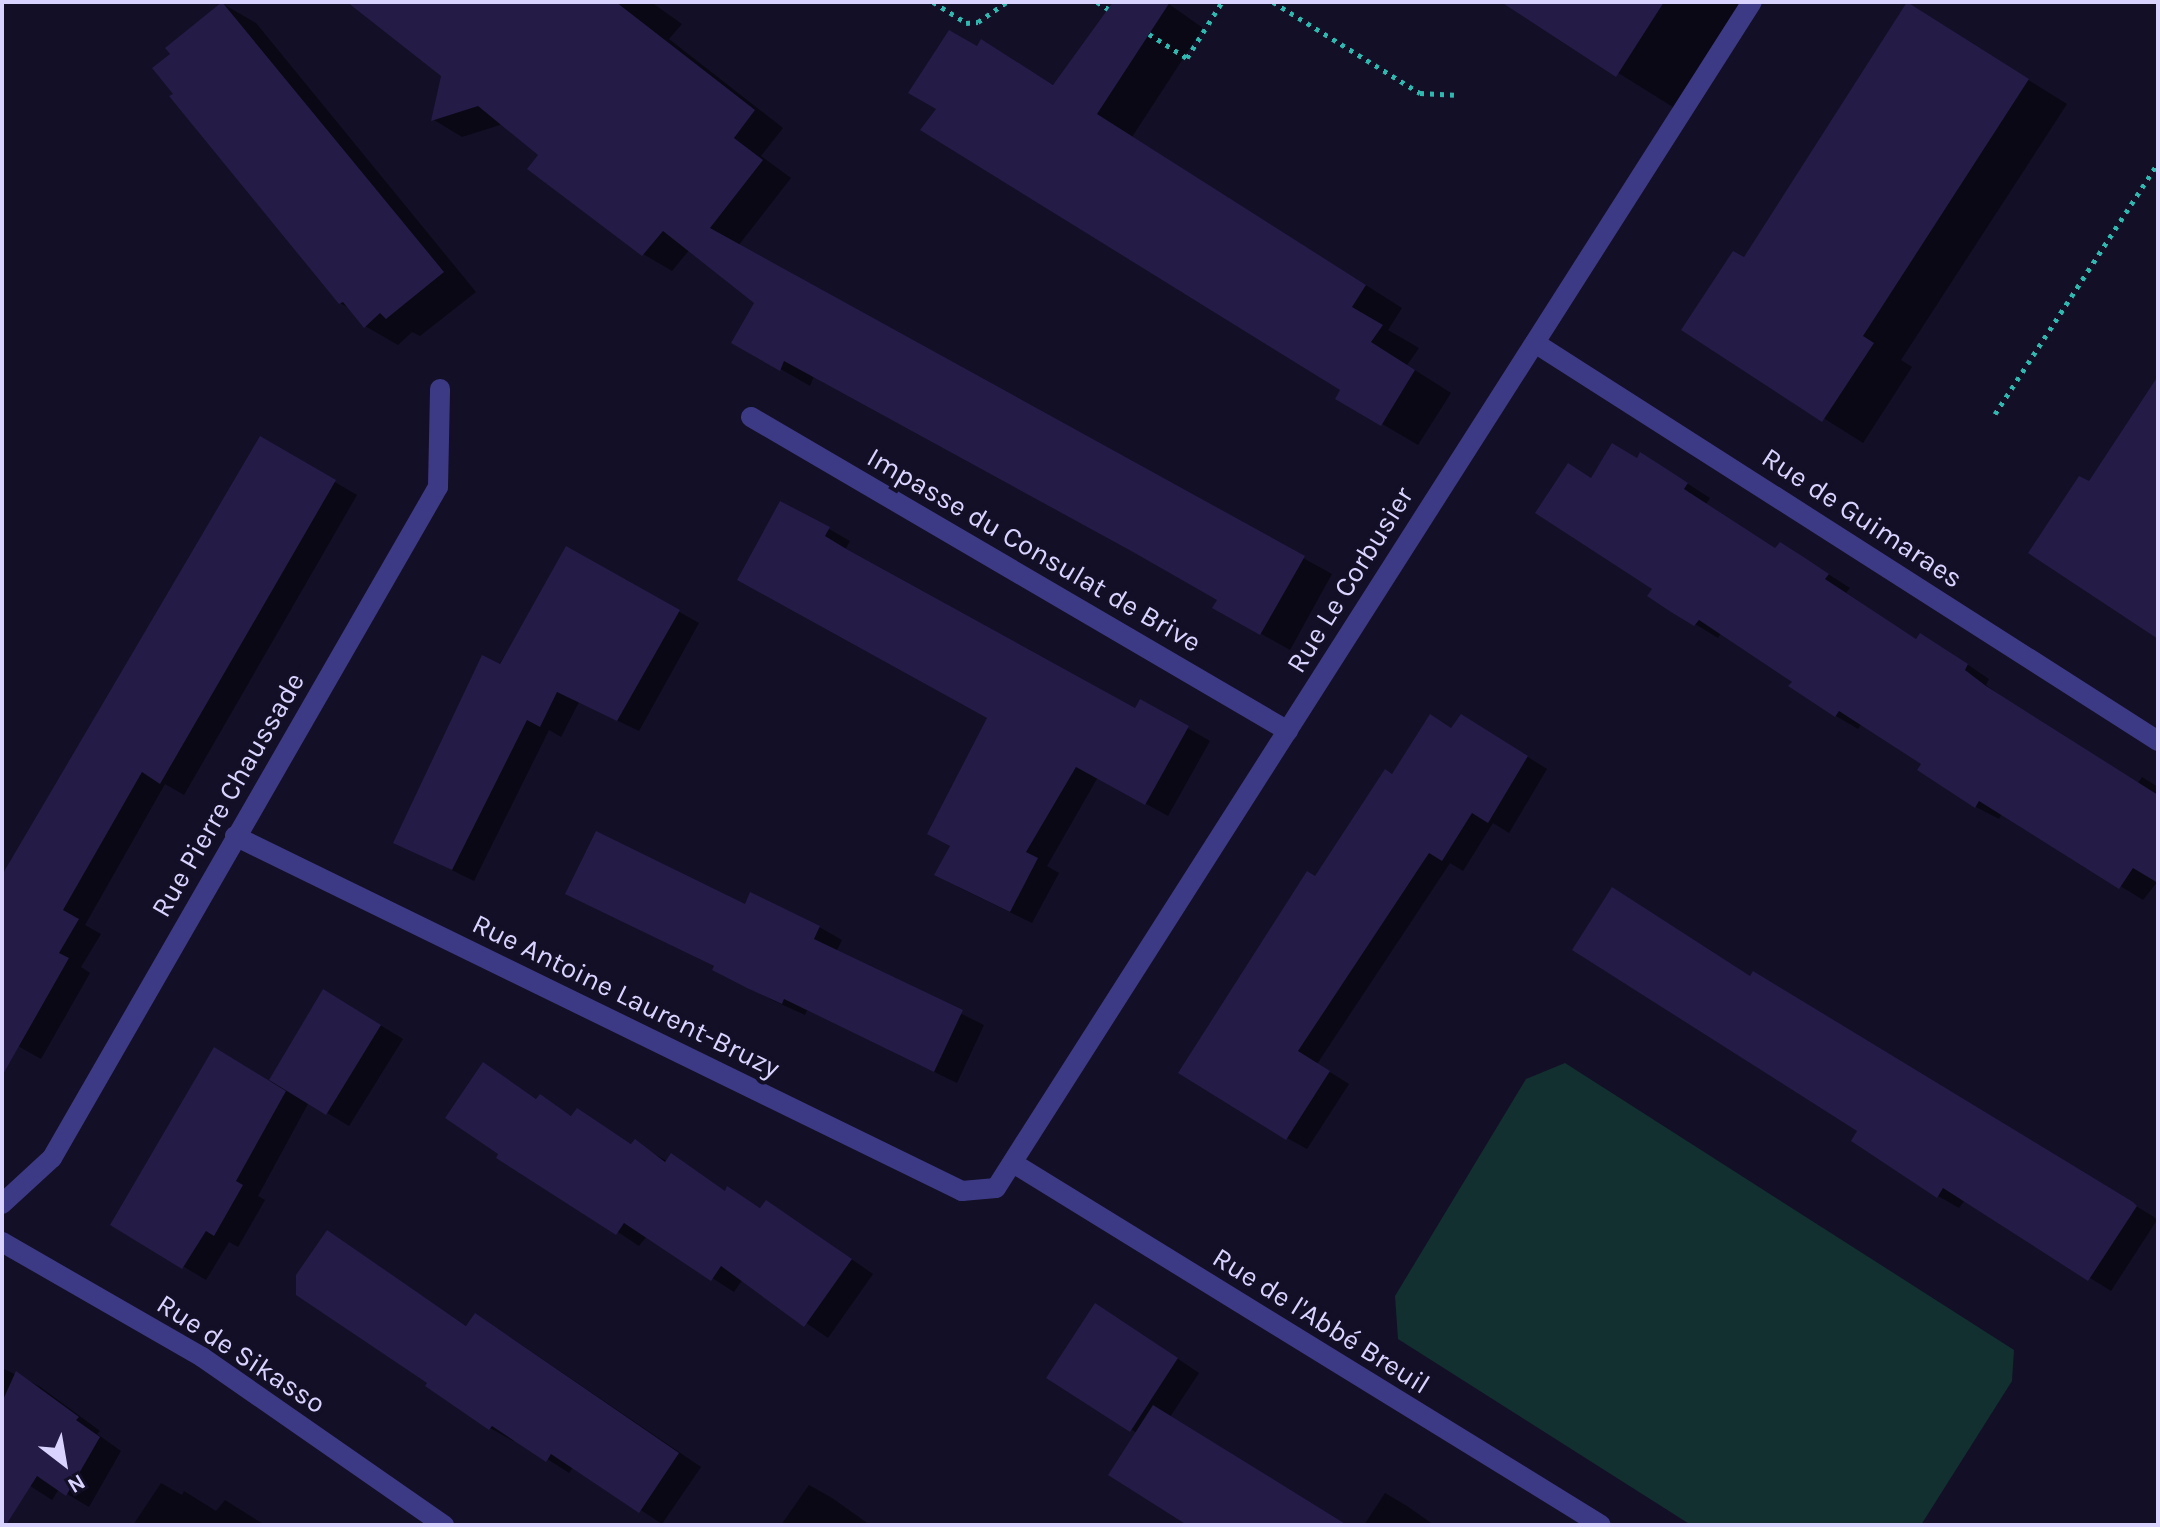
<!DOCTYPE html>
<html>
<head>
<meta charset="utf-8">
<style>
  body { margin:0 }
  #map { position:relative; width:2160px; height:1527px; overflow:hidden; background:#130f26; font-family:Karla,sans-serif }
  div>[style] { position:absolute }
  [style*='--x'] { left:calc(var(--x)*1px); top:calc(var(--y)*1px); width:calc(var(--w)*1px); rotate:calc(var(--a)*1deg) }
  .green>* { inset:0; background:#12302f }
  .shadow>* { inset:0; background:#0007 }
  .building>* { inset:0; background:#241b47 }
  .path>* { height:5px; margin-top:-2.5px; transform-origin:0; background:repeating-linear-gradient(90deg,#2fb8b0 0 4px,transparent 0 10px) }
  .minor>* { height:20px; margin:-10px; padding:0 10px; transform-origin:10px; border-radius:10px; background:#3d3a85 }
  span { translate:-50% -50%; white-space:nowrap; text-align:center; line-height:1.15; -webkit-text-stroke:8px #130f26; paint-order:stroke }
  .street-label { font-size:28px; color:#d9d4ff }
  .frame { position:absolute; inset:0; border:4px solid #d9d4ff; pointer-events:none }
  .north { position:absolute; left:24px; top:1423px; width:80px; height:80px; -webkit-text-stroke:6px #130f26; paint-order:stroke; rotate:149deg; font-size:22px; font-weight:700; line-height:32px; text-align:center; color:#d9d4ff }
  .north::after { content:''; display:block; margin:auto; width:28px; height:36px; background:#d9d4ff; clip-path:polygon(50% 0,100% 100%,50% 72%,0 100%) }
</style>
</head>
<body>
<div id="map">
  <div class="green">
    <i style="clip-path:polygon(1565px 1063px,2014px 1350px,2012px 1381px,1921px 1525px,1691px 1525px,1398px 1339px,1395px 1296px,1526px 1079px)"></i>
  </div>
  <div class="shadow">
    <i style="clip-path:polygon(380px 2px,651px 2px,682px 24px,669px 39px,783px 128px,761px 156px,791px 178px,738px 246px,1332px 574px,1290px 650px,1215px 608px,1219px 599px,814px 376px,810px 386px,734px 342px,757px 302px,690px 249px,672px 271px,643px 254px,541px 154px,503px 124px,462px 137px,434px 120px,443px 76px)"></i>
    <i style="clip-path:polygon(1114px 2px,1166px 2px,1203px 28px,1132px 137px,1402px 308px,1388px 330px,1419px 348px,1407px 365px,1451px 393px,1418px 445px,1338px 398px,1342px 389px,976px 48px,982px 41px,1055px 86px)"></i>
    <i style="clip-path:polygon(1505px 2px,1746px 2px,1676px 109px)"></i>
    <i style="clip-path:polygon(223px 4px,256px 23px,476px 292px,420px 336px,412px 332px,398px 345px,365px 326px,351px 309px,340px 303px,176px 95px,173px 54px)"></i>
    <i style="clip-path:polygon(1908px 5px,2067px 104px,1901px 360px,1912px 367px,1863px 443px,1684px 330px,1745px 260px)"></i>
    <i style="clip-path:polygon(261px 439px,357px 495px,184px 795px,165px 784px,85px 925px,101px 934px,81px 967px,90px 973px,41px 1059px,2px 1037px,2px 878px)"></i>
    <i style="clip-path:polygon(1638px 460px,1663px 468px,1710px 498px,1706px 504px,1776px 550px,1803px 558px,1850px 588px,1846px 593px,1918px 641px,1943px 648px,1989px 679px,1986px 685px,2009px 702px,2138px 783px,2142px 777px,2158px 787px,2158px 881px,2143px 900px,2002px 813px,1999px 819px,1976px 807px,1919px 769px,1923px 763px,1862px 723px,1858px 729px,1836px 716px,1795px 681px,1721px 633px,1718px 638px,1672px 610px,1655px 589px,1592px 480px)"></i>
    <i style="clip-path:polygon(829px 529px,850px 541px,845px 550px,1136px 710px,1141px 701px,1210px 741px,1168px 816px,1098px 777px,1047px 866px,1059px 873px,1032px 923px,958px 887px,953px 846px,990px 718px,761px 592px)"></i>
    <i style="clip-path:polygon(567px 549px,699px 623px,639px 731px,579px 702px,561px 737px,549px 730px,474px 881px,395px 842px)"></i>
    <i style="clip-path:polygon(1482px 728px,1547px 769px,1509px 833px,1493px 823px,1463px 871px,1450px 863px,1317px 1064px,1349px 1084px,1307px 1149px,1287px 1138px,1316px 879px,1393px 776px,1451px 729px)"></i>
    <i style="clip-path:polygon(568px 894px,746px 907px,819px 927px,842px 940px,836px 952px,984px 1025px,957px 1083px,807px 1010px,805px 1015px,772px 1000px,716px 967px)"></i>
    <i style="clip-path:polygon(1751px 977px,1774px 986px,2154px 1217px,2157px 1220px,2111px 1291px,1965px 1200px,1959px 1208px,1938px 1196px,1859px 1131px)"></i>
    <i style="clip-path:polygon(324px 991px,403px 1039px,349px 1126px,309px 1102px,258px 1196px,265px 1200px,238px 1247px,229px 1242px,206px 1280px,112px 1224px,270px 1082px)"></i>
    <i style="clip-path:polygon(484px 1065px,538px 1100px,540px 1097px,573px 1117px,578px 1110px,633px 1145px,635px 1142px,668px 1162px,672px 1156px,726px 1192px,728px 1188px,762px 1209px,789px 1216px,873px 1274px,828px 1338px,743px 1279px,734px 1292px,647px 1236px,639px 1246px,500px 1154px)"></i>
    <i style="clip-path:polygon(327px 1232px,468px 1327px,498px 1329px,701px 1467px,662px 1524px,574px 1466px,569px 1473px,515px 1438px,513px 1441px,490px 1428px,430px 1382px)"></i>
    <i style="clip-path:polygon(1119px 1319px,1199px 1373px,1170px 1417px,1308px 1525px,1190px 1525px,1137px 1433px,1049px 1377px)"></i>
    <i style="clip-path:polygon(2px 1368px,39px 1386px,100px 1431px,97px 1434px,121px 1451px,89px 1507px,59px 1489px,52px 1500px,2px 1468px)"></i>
    <i style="clip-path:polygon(161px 1483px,182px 1495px,184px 1491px,216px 1511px,225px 1500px,265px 1525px,133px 1525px)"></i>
    <i style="clip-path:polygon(809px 1485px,832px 1498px,870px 1525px,781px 1525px)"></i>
    <i style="clip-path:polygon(1385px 1493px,1407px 1506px,1434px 1525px,1364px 1525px)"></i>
  </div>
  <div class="building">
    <i style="clip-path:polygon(222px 2px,444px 272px,386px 319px,380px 313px,364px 328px,343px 302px,339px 304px,169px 96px,173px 94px,152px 68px,170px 54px,165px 48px)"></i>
    <i style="clip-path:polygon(347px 2px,616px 2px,755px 110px,734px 138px,763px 160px,710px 228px,1305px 556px,1260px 635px,1212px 608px,1217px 600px,1133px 552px,784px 361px,780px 371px,731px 343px,754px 303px,663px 231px,642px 256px,527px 169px,538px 155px,478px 106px,431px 121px,441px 76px)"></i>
    <i style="clip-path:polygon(1113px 2px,1170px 2px,1097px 114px,1366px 285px,1352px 307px,1383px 325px,1371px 342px,1415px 370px,1381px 426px,1335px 399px,1340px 390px,920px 130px,936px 109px,908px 93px,949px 30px,977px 46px,981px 39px,1053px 85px)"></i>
    <i style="clip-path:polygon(1501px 2px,1664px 2px,1616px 77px)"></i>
    <i style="clip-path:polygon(1907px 2px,2029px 79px,1863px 336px,1874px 343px,1822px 422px,1681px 330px,1733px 251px,1744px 257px)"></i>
    <i style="clip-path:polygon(2158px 376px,2158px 639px,2028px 553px,2079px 476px,2089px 481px)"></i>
    <i style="clip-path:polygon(260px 436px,336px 480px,160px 784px,142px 772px,63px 910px,79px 919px,59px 953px,69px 958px,2px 1076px,2px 875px)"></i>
    <i style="clip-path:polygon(1612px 443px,1637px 458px,1640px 452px,1665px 468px,1688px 483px,1684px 489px,1775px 548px,1780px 542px,1805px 558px,1829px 574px,1825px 579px,1916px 639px,1920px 633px,1968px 664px,1965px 670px,1986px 686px,2158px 795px,2158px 883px,2133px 868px,2119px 889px,1979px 801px,1975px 808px,1917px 770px,1921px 764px,1839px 711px,1835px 717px,1788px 686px,1792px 682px,1699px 620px,1694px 626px,1671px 612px,1647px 596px,1652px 589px,1535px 513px,1568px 463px,1591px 478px)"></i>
    <i style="clip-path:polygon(780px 501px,830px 527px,825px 536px,848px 550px,1135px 708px,1140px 699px,1189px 726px,1145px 805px,1076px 767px,1026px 852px,1038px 858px,1010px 912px,934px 875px,950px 846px,927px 834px,987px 718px,737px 580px)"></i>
    <i style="clip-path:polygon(566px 546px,680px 610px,617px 721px,557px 692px,540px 727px,527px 720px,452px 870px,393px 843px,482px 655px,500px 664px)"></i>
    <i style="clip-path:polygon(1430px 714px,1451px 728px,1461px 714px,1528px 756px,1488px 823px,1472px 813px,1442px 861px,1429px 853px,1298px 1051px,1330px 1071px,1286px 1140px,1178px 1073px,1307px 871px,1315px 876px,1385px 769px,1392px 774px)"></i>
    <i style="clip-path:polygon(596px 831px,745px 904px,750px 892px,820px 926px,814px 939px,963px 1010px,934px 1072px,784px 999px,782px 1004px,747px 988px,712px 970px,714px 966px,565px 894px)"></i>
    <i style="clip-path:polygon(1612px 887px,1750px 976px,1753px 971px,2133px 1202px,2137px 1206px,2088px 1281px,1943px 1188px,1937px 1198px,1851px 1141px,1857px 1131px,1572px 950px)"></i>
    <i style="clip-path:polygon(323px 989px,381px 1025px,326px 1115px,269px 1080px)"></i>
    <i style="clip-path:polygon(214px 1047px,286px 1091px,236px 1181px,243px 1185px,214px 1236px,206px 1231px,182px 1269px,110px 1225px)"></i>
    <i style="clip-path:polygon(483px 1062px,536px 1099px,540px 1094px,571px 1116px,577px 1108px,631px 1144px,635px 1139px,665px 1162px,671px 1153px,725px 1191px,727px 1186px,760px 1208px,766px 1200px,852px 1259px,804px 1327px,721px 1266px,711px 1281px,624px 1223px,616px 1235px,496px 1158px,498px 1154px,445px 1118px)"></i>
    <i style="clip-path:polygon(327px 1230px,466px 1326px,475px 1313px,679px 1453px,639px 1513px,551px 1454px,546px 1462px,492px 1426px,489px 1430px,425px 1386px,427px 1383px,296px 1295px,296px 1275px)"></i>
    <i style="clip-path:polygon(1095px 1303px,1178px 1358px,1130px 1432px,1046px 1378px)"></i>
    <i style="clip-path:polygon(16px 1371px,79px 1417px,76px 1420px,100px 1437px,66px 1496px,37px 1476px,6px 1525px,2px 1525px,2px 1402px)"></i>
    <i style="clip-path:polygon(1153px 1405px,1347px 1525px,1187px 1525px,1108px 1475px)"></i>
  </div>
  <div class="path">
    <i style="--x:933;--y:2;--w:39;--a:32"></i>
    <i style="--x:966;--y:23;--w:12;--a:-5"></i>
    <i style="--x:978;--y:22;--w:35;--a:-35"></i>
    <i style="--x:1097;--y:2;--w:13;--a:32"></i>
    <i style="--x:1273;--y:2;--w:173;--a:31.8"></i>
    <i style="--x:1420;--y:93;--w:34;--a:3"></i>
    <i style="--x:1149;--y:34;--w:45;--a:32.3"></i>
    <i style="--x:1187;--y:58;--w:66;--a:-58"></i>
    <i style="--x:1995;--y:414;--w:299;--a:-57"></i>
  </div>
  <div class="minor">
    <i style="--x:1535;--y:343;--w:739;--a:32.57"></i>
    <i style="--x:751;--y:417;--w:622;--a:30.32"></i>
    <i style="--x:235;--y:836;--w:809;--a:26.03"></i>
    <i style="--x:962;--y:1191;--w:34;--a:-5"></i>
    <i style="--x:996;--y:1188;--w:1406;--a:-57.49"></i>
    <i style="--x:1013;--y:1163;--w:690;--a:31.62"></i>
    <i style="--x:2;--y:1204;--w:68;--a:-42.6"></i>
    <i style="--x:52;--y:1158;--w:774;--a:-60.09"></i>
    <i style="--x:438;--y:487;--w:98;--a:-88.8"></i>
    <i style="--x:2;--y:1242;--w:231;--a:29.9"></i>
    <i style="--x:202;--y:1357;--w:295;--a:34.8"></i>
  </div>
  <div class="street-label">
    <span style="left:1862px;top:518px;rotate:33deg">Rue de Guimaraes</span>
    <span style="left:1034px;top:550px;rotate:30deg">Impasse du Consulat de Brive</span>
    <span style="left:1350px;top:580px;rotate:-58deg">Rue Le Corbusier</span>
    <span style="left:228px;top:795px;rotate:-60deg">Rue Pierre Chaussade</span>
    <span style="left:626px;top:996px;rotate:26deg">Rue Antoine Laurent-Bruzy</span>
    <span style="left:1321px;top:1321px;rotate:32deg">Rue de l'Abbé Breuil</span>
    <span style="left:241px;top:1354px;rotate:33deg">Rue de Sikasso</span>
  </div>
  <div class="frame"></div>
  <div class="north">N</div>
</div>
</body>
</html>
